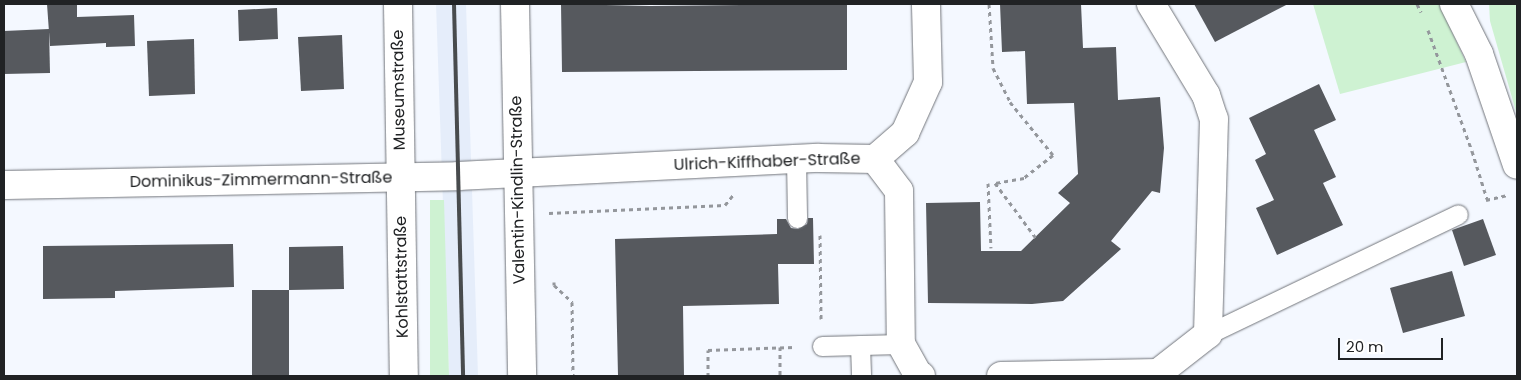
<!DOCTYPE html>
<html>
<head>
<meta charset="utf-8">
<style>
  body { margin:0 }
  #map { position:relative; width:1521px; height:380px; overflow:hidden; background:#f4f8ff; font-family:Poppins,sans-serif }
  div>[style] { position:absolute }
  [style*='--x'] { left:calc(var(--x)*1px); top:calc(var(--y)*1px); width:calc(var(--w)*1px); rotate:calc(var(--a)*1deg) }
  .built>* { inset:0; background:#e5edfa }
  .green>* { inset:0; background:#cef2d2 }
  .building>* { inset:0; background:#56595e }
  .path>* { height:3px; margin-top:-1.5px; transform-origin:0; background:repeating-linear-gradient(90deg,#94979c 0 4px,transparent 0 8px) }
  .roads { filter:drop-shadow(0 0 1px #72757b) drop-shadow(0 0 1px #72757b) }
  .lane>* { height:19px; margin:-9.5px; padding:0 9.5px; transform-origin:9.5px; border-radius:9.5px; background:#fff }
  .street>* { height:28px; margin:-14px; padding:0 14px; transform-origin:14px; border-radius:14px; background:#fff }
  .rail>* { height:4px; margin:-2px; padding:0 2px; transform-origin:2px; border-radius:2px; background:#484b4d }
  span { translate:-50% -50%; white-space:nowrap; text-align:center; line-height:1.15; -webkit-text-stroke:5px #fff; paint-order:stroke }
  .street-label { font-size:16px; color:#202224 }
  .frame { position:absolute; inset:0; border:5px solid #202224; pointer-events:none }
  .scale { position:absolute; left:1338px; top:338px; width:105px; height:22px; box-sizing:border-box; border:2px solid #202224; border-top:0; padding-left:6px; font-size:15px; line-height:18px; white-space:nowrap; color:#202224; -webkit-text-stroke:4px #fff; paint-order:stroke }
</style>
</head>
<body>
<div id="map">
  <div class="built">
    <i style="clip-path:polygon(436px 4px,466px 4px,478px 376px,449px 376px)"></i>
  </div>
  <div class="green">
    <i style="clip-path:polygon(1313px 4px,1439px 4px,1466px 62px,1340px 94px)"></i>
    <i style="clip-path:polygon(1489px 4px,1517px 4px,1517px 115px,1490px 21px)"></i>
    <i style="clip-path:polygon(430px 200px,444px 200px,449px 376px,430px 376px)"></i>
  </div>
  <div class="building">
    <i style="clip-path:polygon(47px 4px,77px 4px,77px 17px,134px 15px,135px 46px,106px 47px,106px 43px,50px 46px)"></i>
    <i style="clip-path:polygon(561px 4px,650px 6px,847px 4px,847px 70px,562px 72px)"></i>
    <i style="clip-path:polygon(1000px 4px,1081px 4px,1083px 48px,1116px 47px,1118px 100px,1160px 97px,1164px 148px,1160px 193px,1152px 191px,1111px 241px,1121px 249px,1063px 301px,1032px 304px,928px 303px,926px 203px,980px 202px,981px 251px,1021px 251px,1070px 203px,1058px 193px,1078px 174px,1074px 103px,1027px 104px,1025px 51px,1002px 52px)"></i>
    <i style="clip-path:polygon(1194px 4px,1288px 4px,1215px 42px)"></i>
    <i style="clip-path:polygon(277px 8px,278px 39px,239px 41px,238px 10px)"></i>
    <i style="clip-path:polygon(49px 29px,50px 73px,4px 74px,4px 31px)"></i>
    <i style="clip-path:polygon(342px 35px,344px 89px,301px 91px,298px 37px)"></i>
    <i style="clip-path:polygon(194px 39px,195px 94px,149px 96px,147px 41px)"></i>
    <i style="clip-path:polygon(1319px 84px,1336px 120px,1314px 130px,1336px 177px,1323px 183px,1343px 225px,1277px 255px,1256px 208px,1274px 200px,1255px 160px,1266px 154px,1249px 118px)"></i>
    <i style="clip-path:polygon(808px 218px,813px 218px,814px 264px,778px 264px,779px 304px,683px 306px,684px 376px,618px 376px,615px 239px,777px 234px,777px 219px,786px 219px,791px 228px,798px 229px,807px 224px)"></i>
    <i style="clip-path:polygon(1483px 219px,1496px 255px,1464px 266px,1452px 230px)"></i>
    <i style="clip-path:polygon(233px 244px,234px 287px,115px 291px,115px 298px,43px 299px,43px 246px)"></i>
    <i style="clip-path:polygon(343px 246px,344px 289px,289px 290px,289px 247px)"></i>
    <i style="clip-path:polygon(1452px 271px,1465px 316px,1403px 333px,1390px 288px)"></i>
    <i style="clip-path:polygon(252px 290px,289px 290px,289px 376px,252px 376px)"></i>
  </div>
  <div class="path">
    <i style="--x:989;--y:4;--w:64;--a:86.4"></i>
    <i style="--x:993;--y:68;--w:38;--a:63"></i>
    <i style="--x:1010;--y:102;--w:68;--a:50.9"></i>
    <i style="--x:1053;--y:155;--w:37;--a:142"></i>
    <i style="--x:1024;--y:178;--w:29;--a:170"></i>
    <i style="--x:995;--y:183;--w:69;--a:53.3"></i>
    <i style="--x:1417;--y:4;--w:9;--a:63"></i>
    <i style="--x:1428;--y:30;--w:129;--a:70"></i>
    <i style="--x:1472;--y:151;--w:50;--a:72.6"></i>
    <i style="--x:988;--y:183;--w:65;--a:87.4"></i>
    <i style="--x:1486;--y:200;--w:22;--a:-13"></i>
    <i style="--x:549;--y:213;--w:176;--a:-2.6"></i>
    <i style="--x:725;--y:205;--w:13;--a:-51"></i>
    <i style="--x:820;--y:235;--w:84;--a:89.3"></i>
    <i style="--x:554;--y:282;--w:3;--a:90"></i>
    <i style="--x:554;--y:285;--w:25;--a:43"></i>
    <i style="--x:572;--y:302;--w:74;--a:89.2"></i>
    <i style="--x:780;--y:347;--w:29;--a:90"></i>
    <i style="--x:708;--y:376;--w:26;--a:-90"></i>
    <i style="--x:708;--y:350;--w:87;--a:-2"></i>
  </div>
  <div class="roads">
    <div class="lane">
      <i style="--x:796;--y:159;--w:59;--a:89"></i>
      <i style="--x:1208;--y:334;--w:277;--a:-25.6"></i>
      <i style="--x:860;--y:345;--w:30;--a:88"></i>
      <i style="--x:822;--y:346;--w:79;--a:-1.5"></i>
    </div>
    <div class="street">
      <i style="--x:398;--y:4;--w:372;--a:89.1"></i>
      <i style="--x:515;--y:4;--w:372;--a:88.9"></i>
      <i style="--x:1151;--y:4;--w:106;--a:58.9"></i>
      <i style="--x:1206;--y:95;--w:25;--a:72"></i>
      <i style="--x:1214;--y:119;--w:215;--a:91.6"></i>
      <i style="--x:1208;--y:334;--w:63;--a:142"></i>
      <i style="--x:1454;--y:4;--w:56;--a:63.4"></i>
      <i style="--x:1479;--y:54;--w:117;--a:71.1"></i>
      <i style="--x:875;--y:159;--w:40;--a:-41"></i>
      <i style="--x:905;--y:133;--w:56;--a:-65.7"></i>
      <i style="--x:928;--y:82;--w:78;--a:-91.5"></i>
      <i style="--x:4;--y:185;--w:454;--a:-1.1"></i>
      <i style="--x:458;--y:176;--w:361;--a:-2.9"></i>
      <i style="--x:819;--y:158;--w:56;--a:1"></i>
      <i style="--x:875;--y:159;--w:40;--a:53"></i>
      <i style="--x:899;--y:191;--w:153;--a:89.3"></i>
      <i style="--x:901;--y:344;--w:37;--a:61"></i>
      <i style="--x:919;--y:376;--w:2;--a:0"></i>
      <i style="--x:1001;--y:376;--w:157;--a:-1.1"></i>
      <i style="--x:1158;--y:373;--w:3;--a:90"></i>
    </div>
  </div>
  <div class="rail">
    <i style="--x:454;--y:4;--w:372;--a:88.6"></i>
  </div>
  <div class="street-label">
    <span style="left:399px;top:90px;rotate:-91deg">Museumstraße</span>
    <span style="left:767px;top:162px;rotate:-2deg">Ulrich-Kiffhaber-Straße</span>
    <span style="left:261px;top:180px;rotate:-1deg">Dominikus-Zimmermann-Straße</span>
    <span style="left:518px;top:190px;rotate:-91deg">Valentin-Kindlin-Straße</span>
    <span style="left:402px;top:277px;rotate:-91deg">Kohlstattstraße</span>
  </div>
  <div class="frame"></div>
  <div class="scale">20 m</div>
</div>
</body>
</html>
